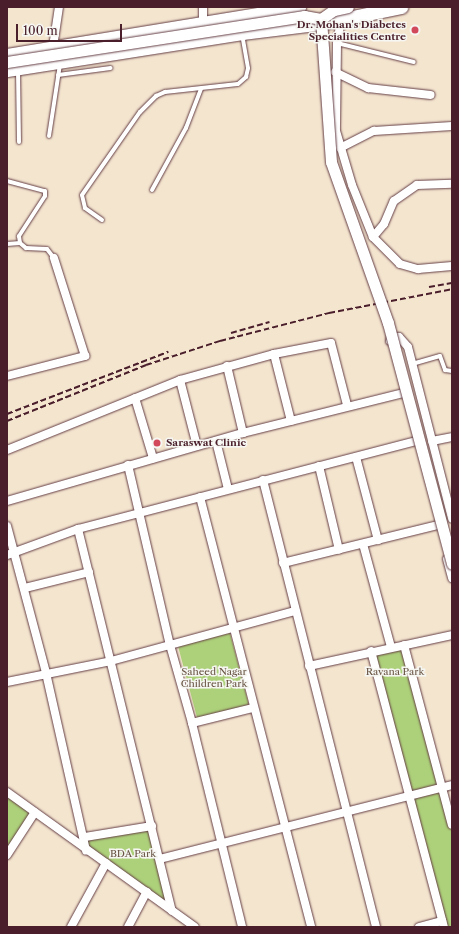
<!DOCTYPE html>
<html>
<head>
<meta charset="utf-8">
<style>
  body { margin:0 }
  #map { position:relative; width:459px; height:934px; overflow:hidden; background:#f4e5cf; font-family:"Libre Caslon Text",serif }
  div>[style] { position:absolute }
  [style*='--x'] { left:calc(var(--x)*1px); top:calc(var(--y)*1px); width:calc(var(--w)*1px); rotate:calc(var(--a)*1deg) }
  .green>* { inset:0; background:#add17a }
  .roads { filter:drop-shadow(0 0 1px #643d44) drop-shadow(0 0 1px #643d44) }
  .lane>* { height:4px; margin:-2px; padding:0 2px; transform-origin:2px; border-radius:2px; background:#fff }
  .street>* { height:8px; margin:-4px; padding:0 4px; transform-origin:4px; border-radius:4px; background:#fff }
  .primary>* { height:13px; margin:-6.5px; padding:0 6.5px; transform-origin:6.5px; border-radius:6.5px; background:#fff }
  .rail>* { height:2px; margin-top:-1px; transform-origin:0; background:repeating-linear-gradient(90deg,#4a1f2b 0 6px,transparent 0 9px) }
  .bridges { filter:drop-shadow(0 0 1px #643d44) drop-shadow(0 0 1px #643d44) }
  .secondary-bridge>* { height:11px; margin:-5.5px; padding:0 5.5px; transform-origin:5.5px; border-radius:5.5px; background:#fff }
  .dots>* { width:11px; height:11px; translate:-50% -50%; box-sizing:border-box; border:2px solid #f6f6f2; border-radius:50% }
  span { translate:-50% -50%; white-space:nowrap; text-align:center; line-height:1.15; -webkit-text-stroke:3px #f6f6f2; paint-order:stroke }
  .poi-label { font-size:10px; color:#4a1f2b; font-weight:700 }
  .right { translate:-100% -50%; text-align:right }
  .left { translate:0 -50%; text-align:left }
  .park-label { font-size:10px; color:#685443 }
  .frame { position:absolute; inset:0; border:8px solid #4a1f2b; pointer-events:none }
  .scale { position:absolute; left:16px; top:24px; width:106px; height:18px; box-sizing:border-box; border:2px solid #4a1f2b; border-top:0; padding-left:5px; font-size:12px; line-height:14px; white-space:nowrap; color:#4a1f2b; -webkit-text-stroke:3px #f6f6f2; paint-order:stroke }
</style>
</head>
<body>
<div id="map">
  <div class="green">
    <i style="clip-path:polygon(230px 633px,250px 709px,198px 721px,178px 646px)"></i>
    <i style="clip-path:polygon(404px 645px,452px 820px,452px 927px,444px 927px,371px 651px)"></i>
    <i style="clip-path:polygon(7px 792px,35px 812px,7px 855px)"></i>
    <i style="clip-path:polygon(152px 826px,172px 911px,86px 851px,85px 837px)"></i>
  </div>
  <div class="roads">
    <div class="lane">
      <i style="--x:337;--y:43;--w:79;--a:13.9"></i>
      <i style="--x:18;--y:70;--w:72;--a:89.2"></i>
      <i style="--x:58;--y:75;--w:53;--a:-7.5"></i>
      <i style="--x:49;--y:136;--w:73;--a:-81.3"></i>
      <i style="--x:7;--y:181;--w:39;--a:15"></i>
      <i style="--x:45;--y:191;--w:5;--a:90"></i>
      <i style="--x:45;--y:196;--w:48;--a:123"></i>
      <i style="--x:19;--y:236;--w:7;--a:82"></i>
      <i style="--x:20;--y:243;--w:8;--a:40"></i>
      <i style="--x:26;--y:248;--w:21;--a:3"></i>
      <i style="--x:47;--y:249;--w:11;--a:52"></i>
      <i style="--x:152;--y:190;--w:71;--a:-61.3"></i>
      <i style="--x:186;--y:128;--w:42;--a:-69"></i>
      <i style="--x:102;--y:220;--w:21;--a:-145"></i>
      <i style="--x:85;--y:208;--w:13;--a:-103"></i>
      <i style="--x:82;--y:195;--w:101;--a:-55.1"></i>
      <i style="--x:140;--y:112;--w:23;--a:-45"></i>
      <i style="--x:156;--y:96;--w:10;--a:-24"></i>
      <i style="--x:165;--y:92;--w:73;--a:-6.3"></i>
      <i style="--x:238;--y:84;--w:11;--a:-41"></i>
      <i style="--x:246;--y:77;--w:9;--a:-77"></i>
      <i style="--x:248;--y:68;--w:34;--a:-100"></i>
      <i style="--x:7;--y:244;--w:13;--a:-4"></i>
      <i style="--x:412;--y:364;--w:29;--a:-16"></i>
      <i style="--x:440;--y:356;--w:15;--a:70"></i>
      <i style="--x:445;--y:370;--w:7;--a:8"></i>
    </div>
    <div class="street">
      <i style="--x:347;--y:18;--w:11;--a:131"></i>
      <i style="--x:340;--y:26;--w:17;--a:100"></i>
      <i style="--x:337;--y:43;--w:88;--a:90.7"></i>
      <i style="--x:336;--y:131;--w:56;--a:73.5"></i>
      <i style="--x:352;--y:185;--w:56;--a:68"></i>
      <i style="--x:373;--y:237;--w:38;--a:45"></i>
      <i style="--x:400;--y:264;--w:19;--a:16"></i>
      <i style="--x:418;--y:269;--w:34;--a:-5"></i>
      <i style="--x:203;--y:24;--w:17;--a:-90"></i>
      <i style="--x:53;--y:47;--w:40;--a:-81.5"></i>
      <i style="--x:335;--y:72;--w:37;--a:26"></i>
      <i style="--x:368;--y:88;--w:63;--a:6.3"></i>
      <i style="--x:340;--y:148;--w:38;--a:-27"></i>
      <i style="--x:374;--y:131;--w:78;--a:-3.7"></i>
      <i style="--x:373;--y:237;--w:17;--a:-50"></i>
      <i style="--x:384;--y:224;--w:25;--a:-67"></i>
      <i style="--x:394;--y:201;--w:28;--a:-35"></i>
      <i style="--x:417;--y:185;--w:35;--a:-2"></i>
      <i style="--x:390;--y:341;--w:3;--a:-72"></i>
      <i style="--x:391;--y:338;--w:8;--a:-7"></i>
      <i style="--x:399;--y:337;--w:13;--a:48"></i>
      <i style="--x:408;--y:347;--w:177;--a:75.6"></i>
      <i style="--x:274;--y:354;--w:69;--a:75.8"></i>
      <i style="--x:227;--y:366;--w:69;--a:76.6"></i>
      <i style="--x:7;--y:376;--w:81;--a:-14.4"></i>
      <i style="--x:85;--y:356;--w:103;--a:-107.6"></i>
      <i style="--x:180;--y:380;--w:68;--a:75.6"></i>
      <i style="--x:135;--y:398;--w:63;--a:73.3"></i>
      <i style="--x:216;--y:441;--w:49;--a:76"></i>
      <i style="--x:432;--y:441;--w:20;--a:-11"></i>
      <i style="--x:7;--y:450;--w:187;--a:-22"></i>
      <i style="--x:180;--y:380;--w:98;--a:-15.5"></i>
      <i style="--x:274;--y:354;--w:58;--a:-10.9"></i>
      <i style="--x:331;--y:343;--w:64;--a:75.5"></i>
      <i style="--x:356;--y:457;--w:86;--a:75.2"></i>
      <i style="--x:128;--y:465;--w:185;--a:76.9"></i>
      <i style="--x:170;--y:645;--w:81;--a:74.2"></i>
      <i style="--x:192;--y:723;--w:210;--a:76.2"></i>
      <i style="--x:319;--y:466;--w:86;--a:76.6"></i>
      <i style="--x:263;--y:480;--w:461;--a:75.8"></i>
      <i style="--x:200;--y:497;--w:444;--a:75.5"></i>
      <i style="--x:7;--y:501;--w:246;--a:-16.1"></i>
      <i style="--x:243;--y:433;--w:165;--a:-14"></i>
      <i style="--x:7;--y:526;--w:152;--a:75.1"></i>
      <i style="--x:46;--y:673;--w:182;--a:77.3"></i>
      <i style="--x:78;--y:529;--w:393;--a:76.2"></i>
      <i style="--x:363;--y:544;--w:107;--a:74.8"></i>
      <i style="--x:7;--y:555;--w:76;--a:-20.1"></i>
      <i style="--x:78;--y:529;--w:348;--a:-14.6"></i>
      <i style="--x:447;--y:559;--w:20;--a:75"></i>
      <i style="--x:283;--y:563;--w:160;--a:-13.8"></i>
      <i style="--x:25;--y:588;--w:66;--a:-14"></i>
      <i style="--x:404;--y:645;--w:186;--a:75.1"></i>
      <i style="--x:371;--y:651;--w:285;--a:75.2"></i>
      <i style="--x:309;--y:666;--w:146;--a:-12.2"></i>
      <i style="--x:7;--y:682;--w:106;--a:-11.4"></i>
      <i style="--x:111;--y:661;--w:191;--a:-15.2"></i>
      <i style="--x:192;--y:723;--w:63;--a:-13.8"></i>
      <i style="--x:7;--y:792;--w:231;--a:35.7"></i>
      <i style="--x:85;--y:837;--w:68;--a:-9.3"></i>
      <i style="--x:7;--y:855;--w:51;--a:-56.9"></i>
      <i style="--x:160;--y:859;--w:301;--a:-14.2"></i>
      <i style="--x:71;--y:927;--w:73;--a:-61.3"></i>
      <i style="--x:128;--y:927;--w:40;--a:-62"></i>
      <i style="--x:419;--y:927;--w:24;--a:-15"></i>
    </div>
    <div class="primary">
      <i style="--x:7;--y:55;--w:296;--a:-9.3"></i>
      <i style="--x:7;--y:70;--w:238;--a:-8.9"></i>
      <i style="--x:242;--y:33;--w:82;--a:-7"></i>
      <i style="--x:323;--y:23;--w:80;--a:-11.6"></i>
    </div>
  </div>
  <div class="rail">
    <i style="--x:429;--y:287;--w:23;--a:-10"></i>
    <i style="--x:231;--y:333;--w:40;--a:-16"></i>
    <i style="--x:7;--y:414;--w:173;--a:-21.1"></i>
    <i style="--x:7;--y:421;--w:150;--a:-21.9"></i>
    <i style="--x:146;--y:365;--w:78;--a:-18"></i>
    <i style="--x:220;--y:341;--w:113;--a:-14.4"></i>
    <i style="--x:329;--y:313;--w:125;--a:-11"></i>
  </div>
  <div class="bridges">
    <div class="secondary-bridge">
      <i style="--x:321;--y:19;--w:143;--a:86"></i>
      <i style="--x:331;--y:162;--w:171;--a:70.5"></i>
      <i style="--x:388;--y:323;--w:249;--a:75.1"></i>
      <i style="--x:7;--y:62;--w:301;--a:-8.8"></i>
      <i style="--x:304;--y:16;--w:17;--a:10"></i>
      <i style="--x:321;--y:19;--w:16;--a:-35"></i>
      <i style="--x:334;--y:10;--w:14;--a:-12"></i>
    </div>
  </div>
  <div class="dots">
    <i style="left:415px;top:30px;background:#d1495b"></i>
    <i style="left:157px;top:443px;background:#d1495b"></i>
  </div>
  <div class="poi-label">
    <span class="right" style="left:406px;top:30px">Dr. Mohan's Diabetes<br>Specialities Centre</span>
    <span class="left" style="left:166px;top:443px">Saraswat Clinic</span>
  </div>
  <div class="park-label">
    <span style="left:214px;top:677px">Saheed Nagar<br>Children Park</span>
    <span style="left:395px;top:672px">Ravana Park</span>
    <span style="left:133px;top:854px">BDA Park</span>
  </div>
  <div class="frame"></div>
  <div class="scale">100 m</div>
</div>
</body>
</html>
